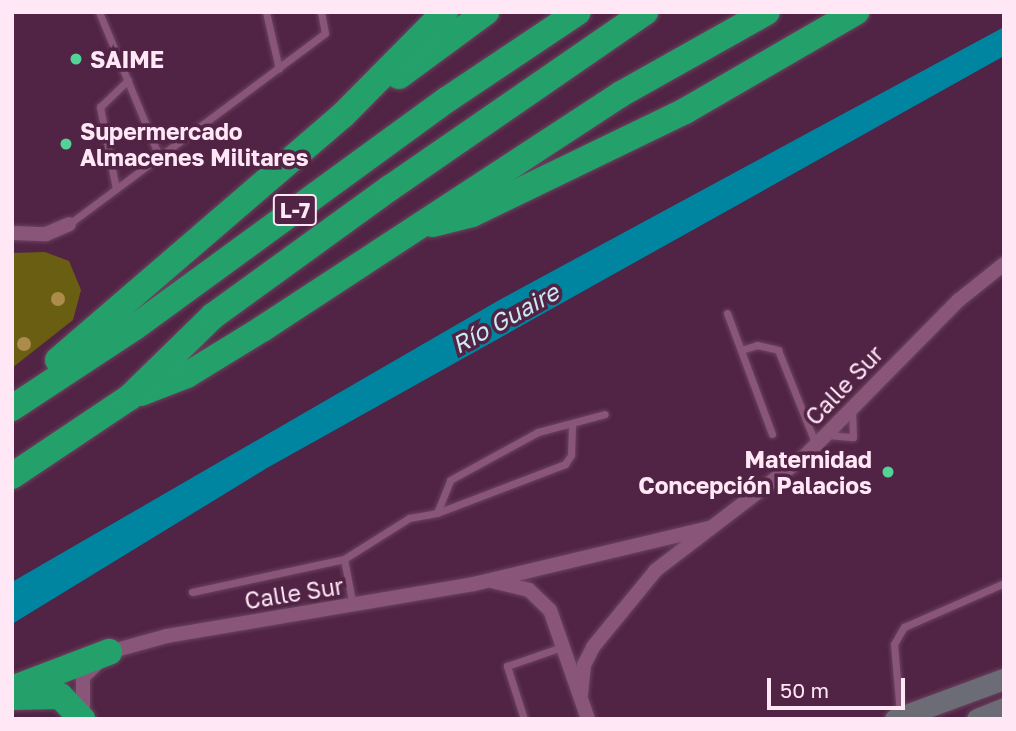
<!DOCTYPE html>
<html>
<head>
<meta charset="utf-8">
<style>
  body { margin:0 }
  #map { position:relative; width:1016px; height:731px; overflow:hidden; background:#512344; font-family:"Golos Text",sans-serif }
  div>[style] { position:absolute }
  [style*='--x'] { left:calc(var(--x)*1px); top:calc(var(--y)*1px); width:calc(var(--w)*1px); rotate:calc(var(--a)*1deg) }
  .green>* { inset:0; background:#6a5e13 }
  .water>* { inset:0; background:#0085a1 }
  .roads { filter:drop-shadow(0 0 2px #6a435f) drop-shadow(0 0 2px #6a435f) }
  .service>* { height:7px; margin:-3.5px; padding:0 3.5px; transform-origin:3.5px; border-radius:3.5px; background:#895679 }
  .minor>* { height:14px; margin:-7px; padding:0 7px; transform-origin:7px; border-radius:7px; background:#895679 }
  .secondary>* { height:21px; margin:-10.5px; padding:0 10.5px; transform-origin:10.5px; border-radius:10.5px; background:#6b6c75 }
  .motorway>* { height:26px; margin:-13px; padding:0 13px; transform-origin:13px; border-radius:13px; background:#24a16b }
  .trees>* { width:14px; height:14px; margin:-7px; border-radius:50%; background:#ad8b4b }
  .dots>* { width:19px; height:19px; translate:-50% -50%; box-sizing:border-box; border:4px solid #512344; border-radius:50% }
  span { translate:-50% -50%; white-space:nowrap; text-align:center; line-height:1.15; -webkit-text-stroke:7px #512344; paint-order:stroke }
  .shield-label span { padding:2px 5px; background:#512344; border:2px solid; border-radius:5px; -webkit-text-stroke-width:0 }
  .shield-label { font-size:21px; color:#ffe7f6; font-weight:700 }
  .poi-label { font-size:23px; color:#ffe7f6; font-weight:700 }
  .left { translate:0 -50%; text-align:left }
  .right { translate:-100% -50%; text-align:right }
  .street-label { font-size:23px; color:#ffe7f6 }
  .water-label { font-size:24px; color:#cce8f1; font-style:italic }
  .frame { position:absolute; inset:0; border:14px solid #ffe7f6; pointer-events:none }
  .scale { position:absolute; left:767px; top:678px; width:138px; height:32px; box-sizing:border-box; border:4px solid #ffe7f6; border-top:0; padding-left:9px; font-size:21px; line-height:24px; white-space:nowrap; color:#ffe7f6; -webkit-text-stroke:5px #512344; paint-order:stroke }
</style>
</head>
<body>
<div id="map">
  <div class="green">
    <i style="clip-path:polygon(45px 252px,69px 261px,81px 290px,73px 320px,12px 368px,12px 253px)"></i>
  </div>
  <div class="water">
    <i style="clip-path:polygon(1004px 27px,1004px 56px,267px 468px,12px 624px,12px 582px,501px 299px)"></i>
  </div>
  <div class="roads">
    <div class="service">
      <i style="--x:99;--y:12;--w:156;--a:67.4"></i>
      <i style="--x:266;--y:12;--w:58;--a:77.2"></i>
      <i style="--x:116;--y:189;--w:84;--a:-101"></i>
      <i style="--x:100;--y:107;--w:39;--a:-44"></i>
      <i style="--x:69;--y:224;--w:319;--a:-36.7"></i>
      <i style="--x:325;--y:33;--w:21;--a:-101"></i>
      <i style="--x:727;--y:313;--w:129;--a:69.6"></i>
      <i style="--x:741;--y:350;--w:17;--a:-17"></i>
      <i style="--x:757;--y:345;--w:22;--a:13"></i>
      <i style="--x:778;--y:350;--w:102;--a:68.2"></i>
      <i style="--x:828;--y:435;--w:25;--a:5"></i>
      <i style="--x:853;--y:437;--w:27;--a:-92"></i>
      <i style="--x:437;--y:513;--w:35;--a:-68"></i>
      <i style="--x:450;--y:480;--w:100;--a:-28.6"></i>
      <i style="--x:538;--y:432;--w:69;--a:-15"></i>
      <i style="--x:344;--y:559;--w:48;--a:79.2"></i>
      <i style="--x:192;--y:592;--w:156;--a:-12.2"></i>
      <i style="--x:344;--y:559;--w:77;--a:-32.2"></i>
      <i style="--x:409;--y:518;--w:28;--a:-10"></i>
      <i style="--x:437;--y:513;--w:137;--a:-20.9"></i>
      <i style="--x:565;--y:464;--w:11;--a:-56"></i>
      <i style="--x:571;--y:455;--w:29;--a:-88"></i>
      <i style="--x:900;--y:714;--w:70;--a:-94.9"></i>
      <i style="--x:894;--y:644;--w:20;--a:-60"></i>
      <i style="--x:904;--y:627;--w:109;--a:-23.7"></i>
      <i style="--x:524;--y:719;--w:56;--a:-107.8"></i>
      <i style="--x:507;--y:666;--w:58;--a:-19.1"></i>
    </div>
    <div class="minor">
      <i style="--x:12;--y:233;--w:34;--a:2"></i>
      <i style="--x:46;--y:234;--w:25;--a:-23"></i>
      <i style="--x:495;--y:582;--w:35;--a:13"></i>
      <i style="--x:529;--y:590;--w:29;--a:44"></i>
      <i style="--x:550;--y:610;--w:115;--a:70.8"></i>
      <i style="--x:581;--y:694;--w:29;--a:-84"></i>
      <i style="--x:584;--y:665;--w:20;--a:-63"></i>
      <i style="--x:593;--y:647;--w:99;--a:-50.7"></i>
      <i style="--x:656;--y:570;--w:186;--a:-37.4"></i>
      <i style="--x:804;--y:457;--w:221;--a:-45.4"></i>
      <i style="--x:959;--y:300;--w:58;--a:-38.7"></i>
      <i style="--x:83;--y:717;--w:40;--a:-90"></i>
      <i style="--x:83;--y:677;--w:36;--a:-44"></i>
      <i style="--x:109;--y:652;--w:60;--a:-15.4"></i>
      <i style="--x:167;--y:636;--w:311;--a:-9.6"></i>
      <i style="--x:474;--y:584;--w:242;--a:-13.4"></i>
    </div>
    <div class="secondary">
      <i style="--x:895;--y:719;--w:116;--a:-20.2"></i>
      <i style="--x:977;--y:719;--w:29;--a:-22"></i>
    </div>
    <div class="motorway">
      <i style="--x:399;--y:76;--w:108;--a:-36.3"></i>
      <i style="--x:433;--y:224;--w:40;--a:-14.4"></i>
      <i style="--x:472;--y:214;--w:237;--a:-25.8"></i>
      <i style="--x:685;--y:111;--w:198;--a:-30.1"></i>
      <i style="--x:58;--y:360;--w:376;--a:-40.7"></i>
      <i style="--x:343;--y:115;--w:145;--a:-45.3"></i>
      <i style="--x:141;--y:393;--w:49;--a:-21.4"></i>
      <i style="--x:187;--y:375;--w:88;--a:-31.5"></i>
      <i style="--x:262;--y:329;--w:429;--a:-33.2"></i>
      <i style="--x:621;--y:94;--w:167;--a:-29.3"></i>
      <i style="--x:12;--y:408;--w:147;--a:-33.4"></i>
      <i style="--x:135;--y:327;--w:387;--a:-36.1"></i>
      <i style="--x:448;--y:99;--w:156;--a:-33.8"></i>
      <i style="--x:12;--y:476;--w:142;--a:-33.8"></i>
      <i style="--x:130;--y:397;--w:116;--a:-44.3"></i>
      <i style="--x:213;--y:316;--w:218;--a:-35.9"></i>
      <i style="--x:390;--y:188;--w:310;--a:-34.6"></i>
      <i style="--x:12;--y:689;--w:104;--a:-20.9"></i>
      <i style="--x:12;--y:697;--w:48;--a:-1.2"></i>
      <i style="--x:60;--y:696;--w:32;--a:46"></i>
    </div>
  </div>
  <div class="trees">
    <i style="left:58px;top:299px"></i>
    <i style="left:24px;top:344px"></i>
  </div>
  <div class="dots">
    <i style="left:76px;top:59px;background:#54d396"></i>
    <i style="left:66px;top:144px;background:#54d396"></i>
    <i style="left:888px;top:472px;background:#54d396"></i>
  </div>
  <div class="shield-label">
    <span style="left:295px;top:210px">L-7</span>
  </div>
  <div class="poi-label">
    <span class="left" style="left:90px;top:59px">SAIME</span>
    <span class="left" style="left:80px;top:144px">Supermercado<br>Almacenes Militares</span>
    <span class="right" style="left:872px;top:472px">Maternidad<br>Concepción Palacios</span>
  </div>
  <div class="street-label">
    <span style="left:844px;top:385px;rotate:-46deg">Calle Sur</span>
    <span style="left:294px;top:593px;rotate:-9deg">Calle Sur</span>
  </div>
  <div class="water-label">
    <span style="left:505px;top:318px;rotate:-29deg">Río Guaire</span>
  </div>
  <div class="frame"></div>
  <div class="scale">50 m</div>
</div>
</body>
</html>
